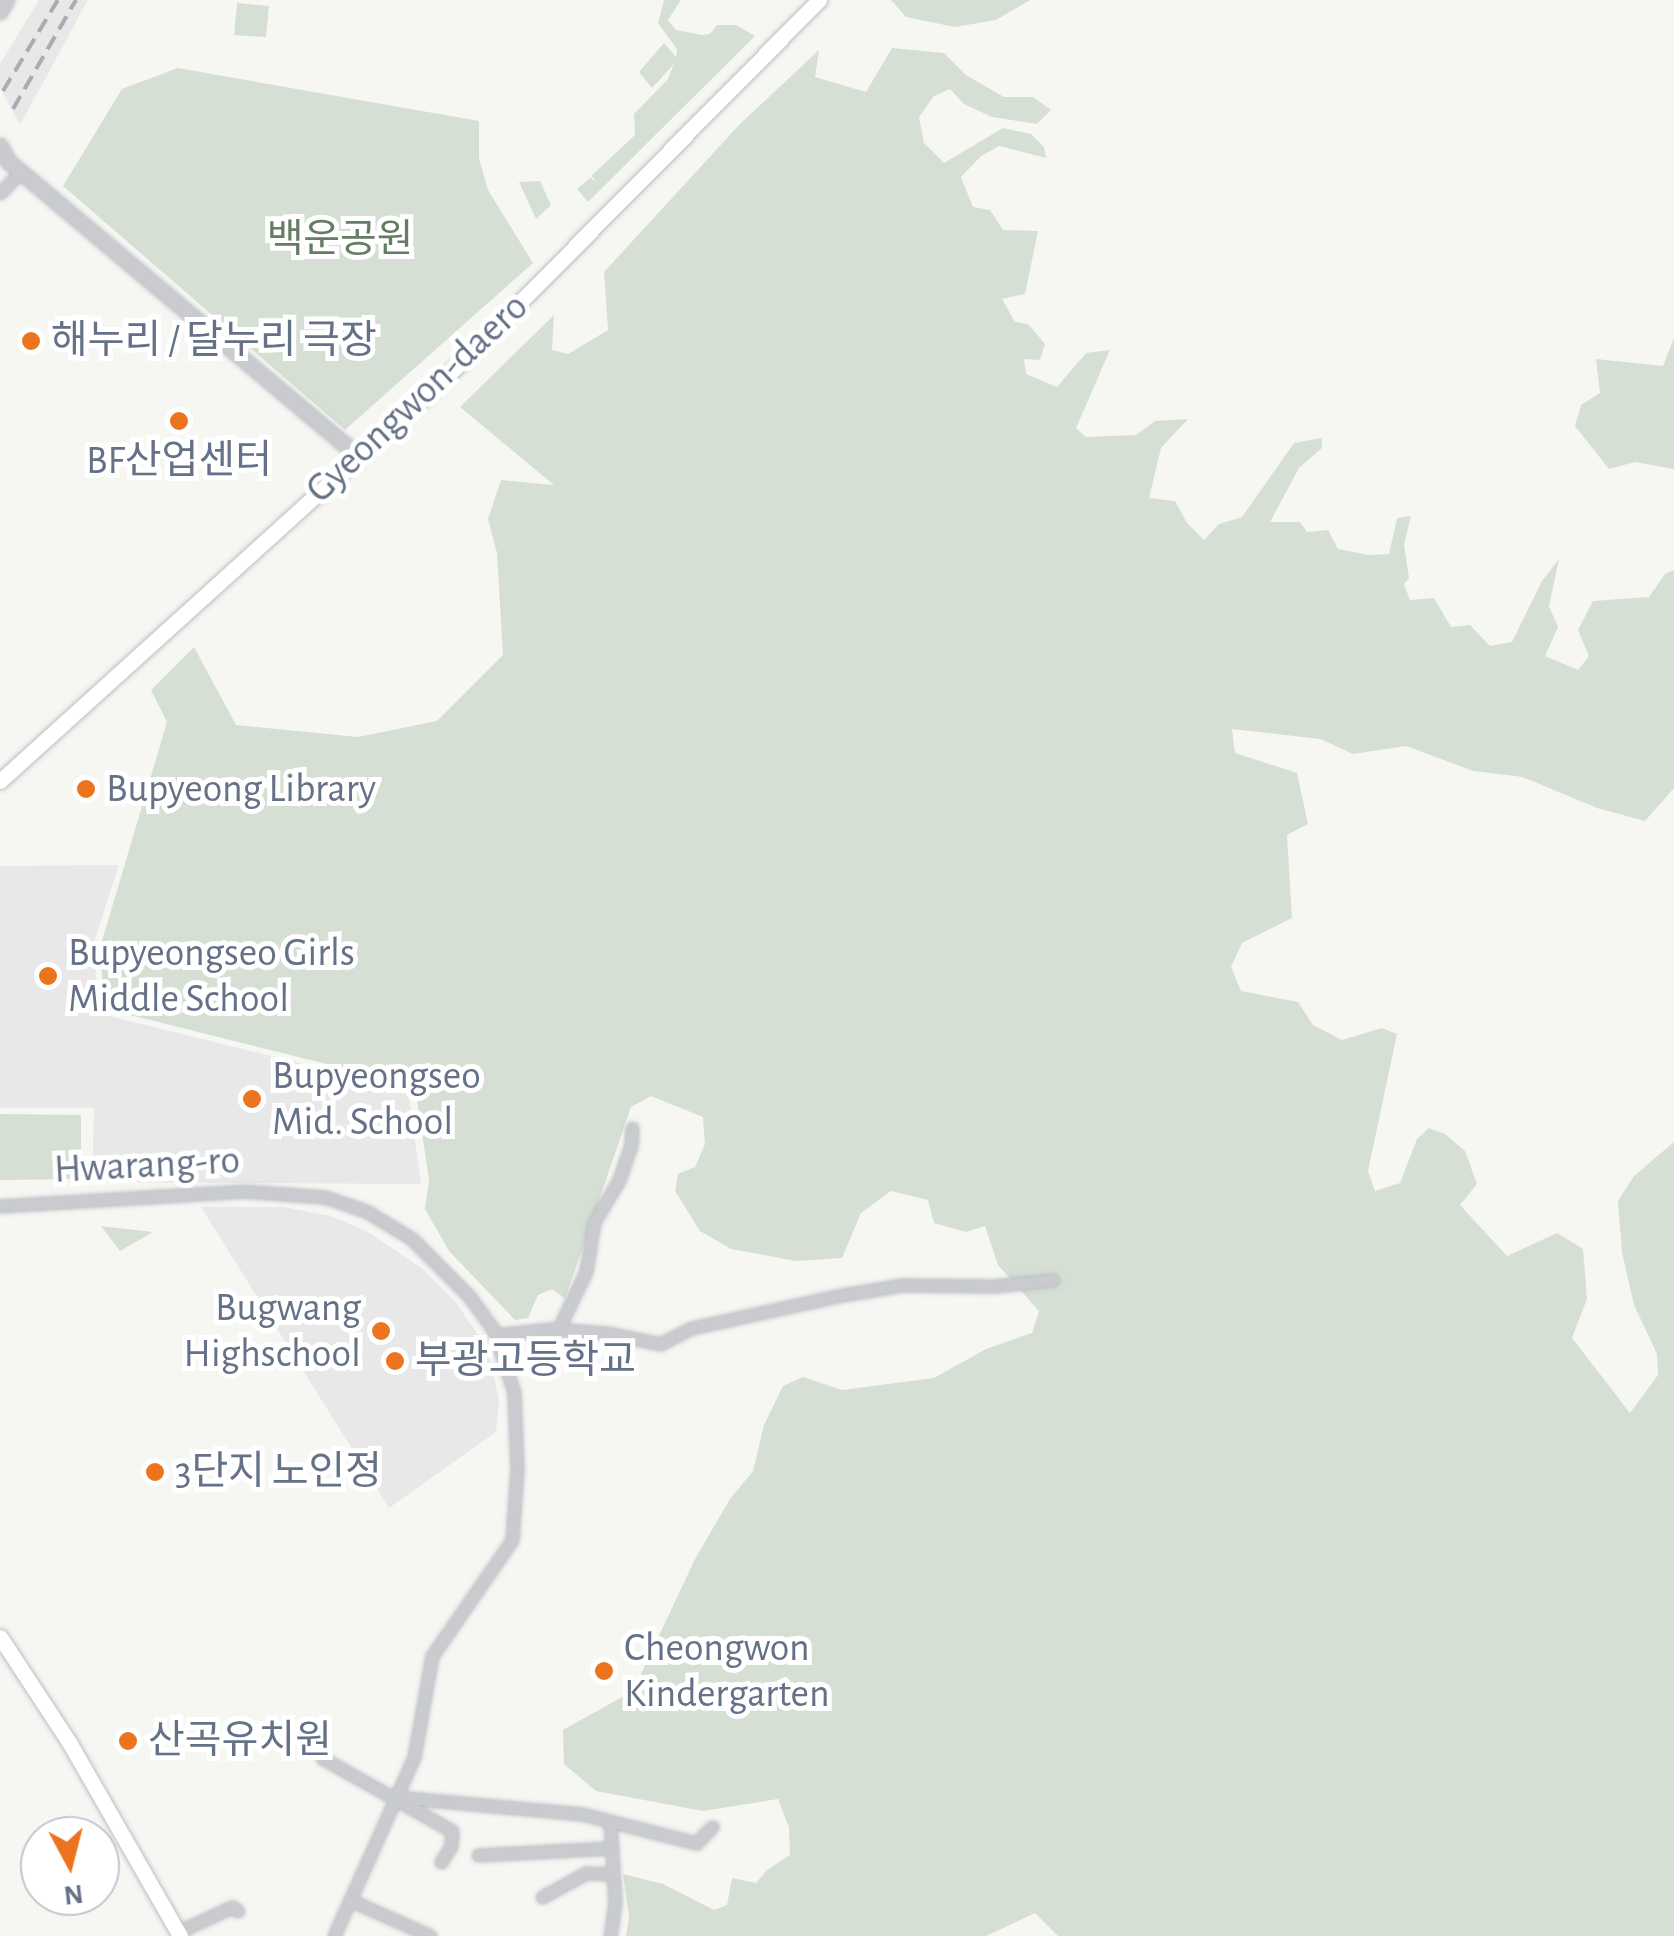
<!DOCTYPE html>
<html>
<head>
<meta charset="utf-8">
<style>
  body { margin:0 }
  #map { position:relative; width:1674px; height:1936px; overflow:hidden; background:#f6f7f3; font-family:"Alegreya Sans","Noto Sans KR",sans-serif }
  div>[style] { position:absolute }
  [style*='--x'] { left:calc(var(--x)*1px); top:calc(var(--y)*1px); width:calc(var(--w)*1px); rotate:calc(var(--a)*1deg) }
  .built>* { inset:0; background:#e7e8e7 }
  .green>* { inset:0; background:#d6dfd4 }
  .roads { filter:drop-shadow(0 0 2px #bbbec3) drop-shadow(0 0 2px #bbbec3) }
  .minor>* { height:11px; margin:-5.5px; padding:0 5.5px; transform-origin:5.5px; border-radius:5.5px; background:#c9cbcf }
  .tertiary>* { height:14px; margin:-7px; padding:0 7px; transform-origin:7px; border-radius:7px; background:#c9cbcf }
  .secondary>* { height:15px; margin:-7.5px; padding:0 7.5px; transform-origin:7.5px; border-radius:7.5px; background:#fff }
  .rail>* { height:4px; margin-top:-2px; transform-origin:0; background:repeating-linear-gradient(90deg,#a8acb3 0 15px,transparent 0 23px) }
  .dots>* { width:28px; height:28px; translate:-50% -50%; box-sizing:border-box; border:5px solid #fff; border-radius:50% }
  span { translate:-50% -50%; white-space:nowrap; text-align:center; line-height:1.15; -webkit-text-stroke:10px #fff; paint-order:stroke }
  .park-label { font-size:40px; color:#647d63 }
  .poi-label { font-size:40px; color:#647186 }
  .left { translate:0 -50%; text-align:left }
  .right { translate:-100% -50%; text-align:right }
  .street-label { font-size:40px; color:#647186 }
  .north { position:absolute; left:20px; top:1816px; width:100px; height:100px; box-sizing:border-box; background:#fff; border:2px solid #c1c6cf; border-radius:50%; rotate:173deg; font-size:28px; font-weight:700; line-height:40px; text-align:center; color:#647186 }
  .north::after { content:''; display:block; margin:auto; width:35px; height:45px; background:#ec741e; clip-path:polygon(50% 0,100% 100%,50% 72%,0 100%) }
</style>
</head>
<body>
<div id="map">
  <div class="built">
    <i style="clip-path:polygon(39px 0,88px 0,20px 125px,0 88px,0 64px)"></i>
    <i style="clip-path:polygon(119px 865px,95px 939px,97px 1013px,408px 1090px,421px 1184px,92px 1182px,94px 1108px,0 1108px,0 866px)"></i>
    <i style="clip-path:polygon(201px 1207px,284px 1207px,331px 1216px,368px 1232px,423px 1269px,457px 1304px,488px 1350px,499px 1401px,496px 1432px,389px 1508px)"></i>
  </div>
  <div class="green">
    <i style="clip-path:polygon(664px 0,681px 0,668px 20px,676px 30px,702px 35px,710px 34px,717px 25px,736px 25px,755px 36px,588px 202px,577px 189px,590px 178px,597px 182px,591px 176px,635px 135px,634px 114px,668px 79px,674px 64px,652px 88px,639px 72px,664px 43px,676px 57px,677px 49px,658px 23px)"></i>
    <i style="clip-path:polygon(891px 0,1030px 0,996px 20px,955px 27px,906px 17px)"></i>
    <i style="clip-path:polygon(237px 3px,269px 6px,266px 37px,234px 35px)"></i>
    <i style="clip-path:polygon(892px 48px,944px 53px,966px 75px,1004px 97px,1033px 97px,1051px 110px,1037px 124px,992px 117px,964px 104px,950px 89px,934px 96px,919px 117px,924px 143px,944px 163px,1003px 128px,1031px 134px,1044px 147px,1046px 158px,999px 146px,981px 156px,961px 177px,973px 207px,990px 210px,1003px 230px,1038px 231px,1025px 294px,1002px 299px,1015px 322px,1028px 324px,1045px 344px,1040px 360px,1024px 359px,1026px 374px,1057px 387px,1086px 353px,1110px 350px,1076px 428px,1086px 437px,1136px 435px,1155px 421px,1188px 419px,1161px 448px,1149px 498px,1175px 501px,1187px 523px,1204px 540px,1219px 524px,1242px 517px,1294px 443px,1322px 438px,1322px 448px,1299px 468px,1270px 522px,1300px 522px,1307px 532px,1328px 530px,1338px 549px,1369px 555px,1389px 554px,1397px 518px,1411px 516px,1404px 545px,1409px 578px,1404px 584px,1410px 600px,1434px 598px,1451px 627px,1470px 625px,1490px 646px,1512px 642px,1542px 581px,1559px 559px,1549px 606px,1558px 627px,1545px 656px,1578px 670px,1589px 656px,1578px 630px,1593px 601px,1649px 597px,1665px 574px,1674px 570px,1674px 788px,1645px 821px,1597px 808px,1523px 777px,1473px 771px,1406px 746px,1353px 754px,1320px 739px,1232px 729px,1235px 753px,1297px 773px,1308px 824px,1287px 835px,1292px 918px,1242px 943px,1231px 967px,1241px 991px,1298px 1002px,1313px 1025px,1342px 1040px,1382px 1028px,1397px 1034px,1368px 1171px,1375px 1191px,1400px 1183px,1417px 1139px,1429px 1128px,1445px 1134px,1465px 1151px,1477px 1184px,1460px 1205px,1507px 1256px,1557px 1233px,1583px 1249px,1587px 1299px,1572px 1338px,1630px 1413px,1658px 1375px,1657px 1354px,1634px 1305px,1622px 1252px,1618px 1201px,1634px 1176px,1674px 1142px,1674px 1936px,1058px 1936px,1035px 1913px,986px 1936px,626px 1936px,629px 1917px,623px 1874px,663px 1884px,714px 1910px,727px 1905px,732px 1878px,756px 1883px,767px 1870px,790px 1855px,789px 1827px,778px 1799px,703px 1811px,596px 1791px,564px 1764px,563px 1730px,633px 1691px,695px 1559px,730px 1499px,753px 1471px,764px 1425px,783px 1386px,803px 1377px,842px 1390px,934px 1378px,986px 1349px,1032px 1333px,1039px 1311px,998px 1265px,985px 1226px,966px 1232px,934px 1223px,928px 1200px,891px 1191px,861px 1213px,842px 1258px,796px 1261px,731px 1249px,700px 1231px,675px 1191px,678px 1174px,695px 1167px,705px 1144px,703px 1117px,651px 1096px,631px 1107px,565px 1299px,552px 1289px,538px 1295px,528px 1318px,515px 1320px,449px 1251px,425px 1209px,429px 1180px,415px 1086px,102px 1008px,102px 941px,167px 722px,151px 690px,194px 647px,236px 725px,358px 737px,437px 721px,503px 655px,497px 553px,488px 519px,501px 480px,554px 485px,460px 407px,554px 315px,552px 350px,568px 354px,608px 330px,604px 272px,740px 124px,819px 50px,815px 77px,866px 92px)"></i>
    <i style="clip-path:polygon(178px 68px,479px 121px,479px 158px,488px 190px,533px 263px,345px 430px,63px 186px,122px 89px)"></i>
    <i style="clip-path:polygon(540px 181px,551px 205px,536px 219px,519px 182px)"></i>
    <i style="clip-path:polygon(1674px 338px,1674px 469px,1635px 462px,1609px 469px,1575px 426px,1581px 405px,1600px 393px,1596px 359px,1663px 366px)"></i>
    <i style="clip-path:polygon(0 1114px,81px 1115px,81px 1179px,0 1180px)"></i>
    <i style="clip-path:polygon(101px 1226px,153px 1232px,120px 1251px)"></i>
  </div>
  <div class="roads">
    <div class="minor">
      <i style="--x:0;--y:193;--w:29;--a:-46"></i>
      <i style="--x:0;--y:1206;--w:242;--a:-3.5"></i>
      <i style="--x:242;--y:1191;--w:83;--a:4.1"></i>
      <i style="--x:325;--y:1197;--w:43;--a:18.9"></i>
      <i style="--x:366;--y:1211;--w:54;--a:31.3"></i>
      <i style="--x:412;--y:1239;--w:81;--a:45"></i>
      <i style="--x:469;--y:1296;--w:41;--a:54"></i>
      <i style="--x:493;--y:1329;--w:66;--a:71.6"></i>
      <i style="--x:514;--y:1392;--w:77;--a:87.8"></i>
      <i style="--x:517;--y:1469;--w:71;--a:94"></i>
      <i style="--x:512;--y:1540;--w:141;--a:124.6"></i>
      <i style="--x:432;--y:1656;--w:103;--a:100.1"></i>
      <i style="--x:414;--y:1757;--w:196;--a:114.1"></i>
      <i style="--x:558;--y:1330;--w:65;--a:-64.6"></i>
      <i style="--x:586;--y:1271;--w:50;--a:-80.7"></i>
      <i style="--x:594;--y:1222;--w:49;--a:-59.2"></i>
      <i style="--x:619;--y:1180;--w:36;--a:-71"></i>
      <i style="--x:631;--y:1146;--w:18;--a:-87"></i>
      <i style="--x:495;--y:1335;--w:56;--a:-6.1"></i>
      <i style="--x:551;--y:1329;--w:56;--a:4.1"></i>
      <i style="--x:607;--y:1333;--w:54;--a:11.7"></i>
      <i style="--x:660;--y:1344;--w:36;--a:-27"></i>
      <i style="--x:692;--y:1328;--w:148;--a:-12.4"></i>
      <i style="--x:837;--y:1296;--w:66;--a:-9.6"></i>
      <i style="--x:902;--y:1285;--w:91;--a:0.6"></i>
      <i style="--x:993;--y:1286;--w:60;--a:-5.7"></i>
      <i style="--x:322;--y:1758;--w:149;--a:29.3"></i>
      <i style="--x:452;--y:1831;--w:15;--a:94"></i>
      <i style="--x:451;--y:1846;--w:19;--a:122"></i>
      <i style="--x:396;--y:1797;--w:187;--a:5.2"></i>
      <i style="--x:582;--y:1814;--w:118;--a:14.3"></i>
      <i style="--x:696;--y:1843;--w:23;--a:-45"></i>
      <i style="--x:610;--y:1821;--w:81;--a:86.5"></i>
      <i style="--x:615;--y:1902;--w:34;--a:98"></i>
      <i style="--x:478;--y:1855;--w:134;--a:-3"></i>
      <i style="--x:542;--y:1897;--w:50;--a:-28.6"></i>
      <i style="--x:586;--y:1873;--w:27;--a:2"></i>
      <i style="--x:350;--y:1900;--w:88;--a:24.2"></i>
      <i style="--x:178;--y:1932;--w:60;--a:-24.8"></i>
      <i style="--x:232;--y:1907;--w:7;--a:34"></i>
    </div>
    <div class="tertiary">
      <i style="--x:0;--y:12;--w:14;--a:-60"></i>
      <i style="--x:0;--y:146;--w:18;--a:61"></i>
      <i style="--x:9;--y:162;--w:456;--a:40.1"></i>
    </div>
    <div class="secondary">
      <i style="--x:0;--y:781;--w:596;--a:-42.14"></i>
      <i style="--x:442;--y:381;--w:536;--a:-45.3"></i>
      <i style="--x:0;--y:1637;--w:126;--a:56.7"></i>
      <i style="--x:69;--y:1742;--w:224;--a:60.2"></i>
    </div>
  </div>
  <div class="rail">
    <i style="--x:3;--y:91;--w:106;--a:-58.9"></i>
    <i style="--x:13;--y:109;--w:126;--a:-60"></i>
  </div>
  <div class="dots">
    <i style="left:31px;top:341px;background:#ec741e"></i>
    <i style="left:179px;top:421px;background:#ec741e"></i>
    <i style="left:86px;top:789px;background:#ec741e"></i>
    <i style="left:48px;top:976px;background:#ec741e"></i>
    <i style="left:252px;top:1099px;background:#ec741e"></i>
    <i style="left:381px;top:1331px;background:#ec741e"></i>
    <i style="left:395px;top:1361px;background:#ec741e"></i>
    <i style="left:155px;top:1472px;background:#ec741e"></i>
    <i style="left:604px;top:1671px;background:#ec741e"></i>
    <i style="left:128px;top:1741px;background:#ec741e"></i>
  </div>
  <div class="park-label">
    <span style="left:340px;top:240px">백운공원</span>
  </div>
  <div class="poi-label">
    <span class="left" style="left:51px;top:341px">해누리 / 달누리 극장</span>
    <span style="left:179px;top:461px">BF산업센터</span>
    <span class="left" style="left:106px;top:789px">Bupyeong Library</span>
    <span class="left" style="left:68px;top:976px">Bupyeongseo Girls<br>Middle School</span>
    <span class="left" style="left:272px;top:1099px">Bupyeongseo<br>Mid. School</span>
    <span class="right" style="left:361px;top:1331px">Bugwang<br>Highschool</span>
    <span class="left" style="left:415px;top:1361px">부광고등학교</span>
    <span class="left" style="left:175px;top:1472px">3단지 노인정</span>
    <span class="left" style="left:624px;top:1671px">Cheongwon<br>Kindergarten</span>
    <span class="left" style="left:148px;top:1741px">산곡유치원</span>
  </div>
  <div class="street-label">
    <span style="left:417px;top:398px;rotate:-43deg">Gyeongwon-daero</span>
    <span style="left:147px;top:1165px;rotate:-3deg">Hwarang-ro</span>
  </div>
  <div class="north">N</div>
</div>
</body>
</html>
